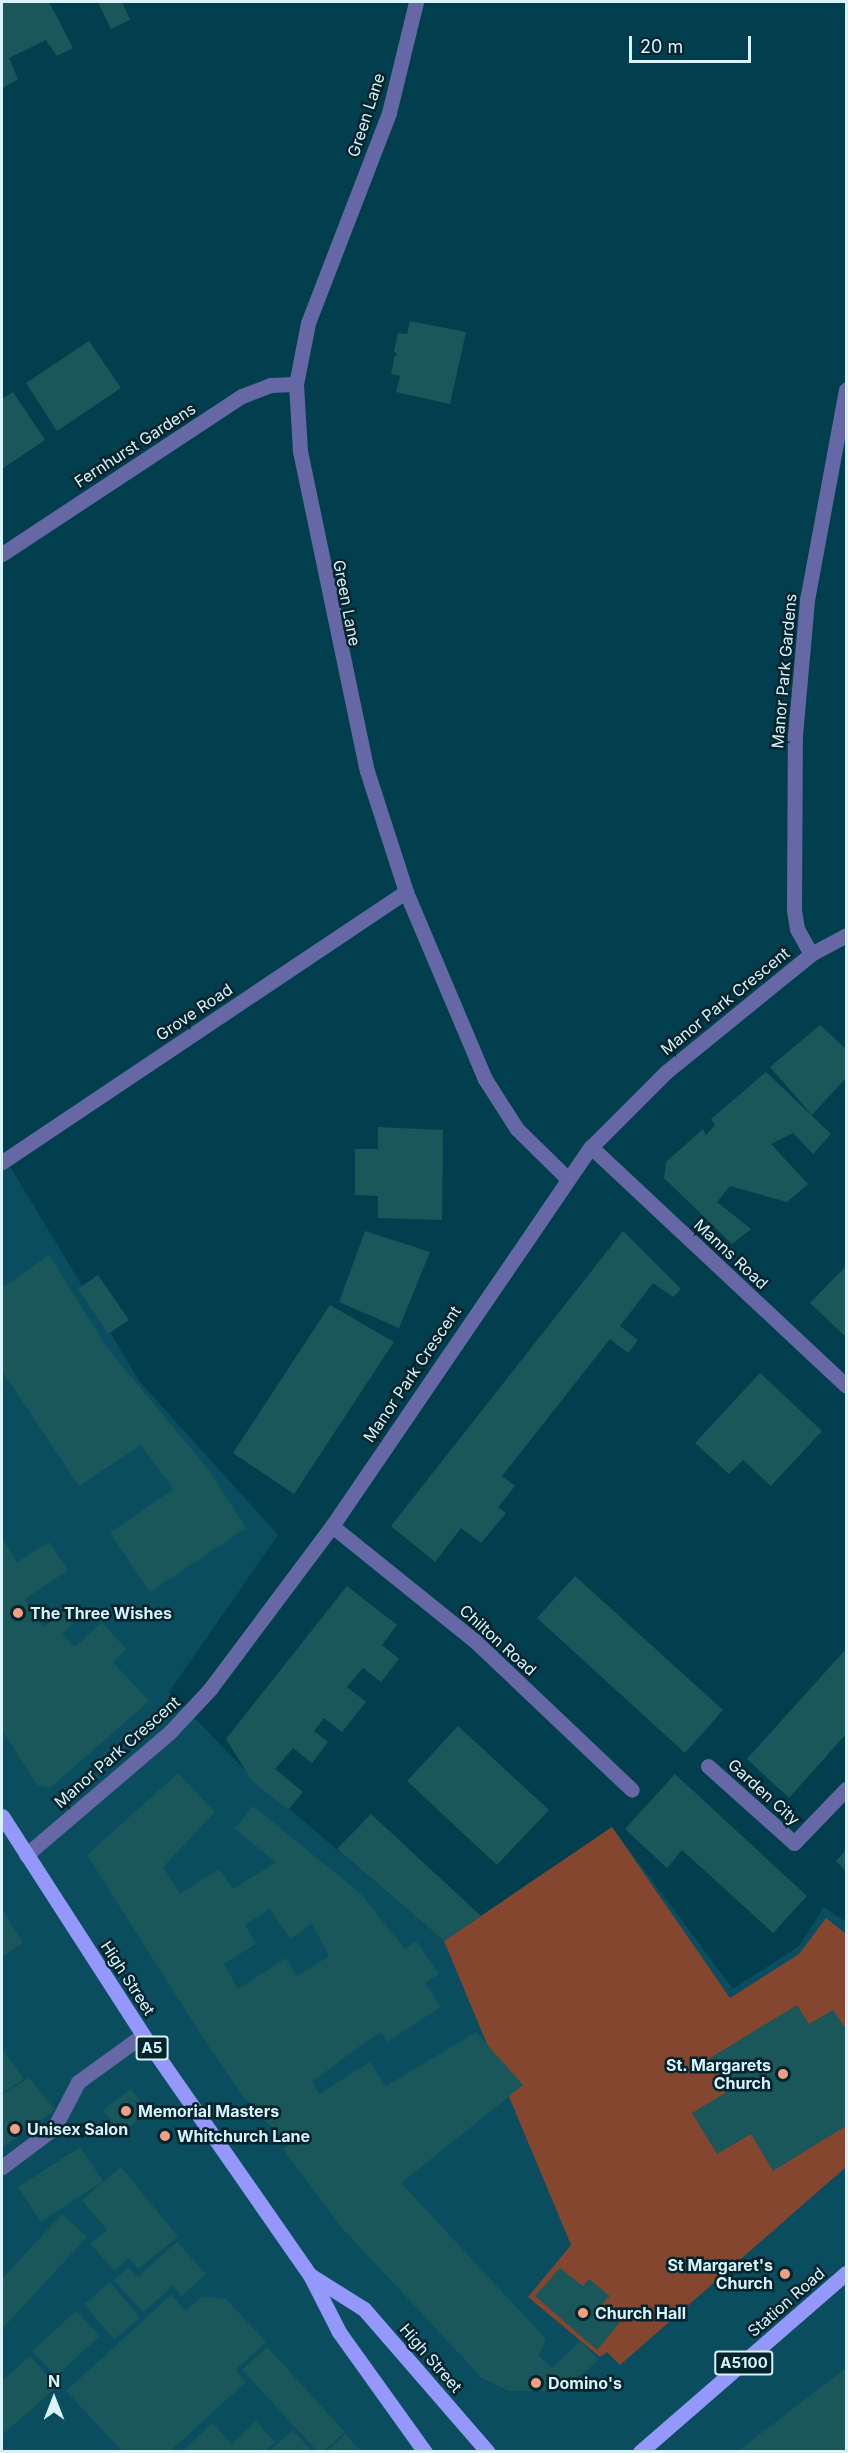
<!DOCTYPE html>
<html>
<head>
<meta charset="utf-8">
<style>
  body { margin:0 }
  #map { position:relative; width:848px; height:2453px; overflow:hidden; background:#023f4e; font-family:Inter,sans-serif }
  div>[style] { position:absolute }
  [style*='--x'] { left:calc(var(--x)*1px); top:calc(var(--y)*1px); width:calc(var(--w)*1px); rotate:calc(var(--a)*1deg) }
  .built>* { inset:0; background:#094d5e }
  .green>* { inset:0; background:#85462f }
  .building>* { inset:0; background:#19575b }
  .minor>* { height:15px; margin:-7.5px; padding:0 7.5px; transform-origin:7.5px; border-radius:7.5px; background:#6568a5 }
  .major>* { height:15px; margin:-7.5px; padding:0 7.5px; transform-origin:7.5px; border-radius:7.5px; background:#9498fb }
  .dots>* { width:16px; height:16px; translate:-50% -50%; box-sizing:border-box; border:3px solid #03242d; border-radius:50% }
  span { translate:-50% -50%; white-space:nowrap; text-align:center; line-height:1.15; -webkit-text-stroke:5px #03242d; paint-order:stroke }
  .shield-label span { padding:2px 4px; background:#03242d; border:2px solid; border-radius:4px; -webkit-text-stroke-width:0 }
  .shield-label { font-size:15px; color:#d8f3fc; font-weight:700 }
  .street-label { font-size:16px; color:#d8f3fc }
  .poi-label { font-size:16px; color:#d8f3fc; font-weight:700 }
  .left { translate:0 -50%; text-align:left }
  .right { translate:-100% -50%; text-align:right }
  .frame { position:absolute; inset:0; border:3px solid #d8f3fc; pointer-events:none }
  .north { position:absolute; left:24px; top:2369px; width:60px; height:60px; -webkit-text-stroke:4px #03242d; paint-order:stroke; rotate:0deg; font-size:16px; font-weight:700; line-height:24px; text-align:center; color:#d8f3fc }
  .north::after { content:''; display:block; margin:auto; width:21px; height:27px; background:#d8f3fc; clip-path:polygon(50% 0,100% 100%,50% 72%,0 100%) }
  .scale { position:absolute; left:629px; top:36px; width:122px; height:27px; box-sizing:border-box; border:3px solid #d8f3fc; border-top:0; padding-left:8px; font-size:18px; line-height:21px; white-space:nowrap; color:#d8f3fc; -webkit-text-stroke:4px #03242d; paint-order:stroke }
</style>
</head>
<body>
<div id="map">
  <div class="built">
    <i style="clip-path:polygon(2px 1153px,140px 1382px,278px 1535px,169px 1692px,253px 1778px,444px 1941px,612px 1827px,733px 1989px,799px 1946px,824px 1907px,846px 1922px,846px 2451px,2px 2451px)"></i>
  </div>
  <div class="green">
    <i style="clip-path:polygon(612px 1827px,730px 1998px,799px 1954px,826px 1918px,846px 1934px,846px 2167px,620px 2365px,607px 2352px,600px 2357px,528px 2297px,571px 2245px,444px 1941px)"></i>
  </div>
  <div class="building">
    <i style="clip-path:polygon(3px 2px,49px 2px,73px 48px,57px 56px,46px 40px,9px 58px,18px 79px,3px 88px)"></i>
    <i style="clip-path:polygon(98px 2px,122px 2px,130px 20px,111px 29px)"></i>
    <i style="clip-path:polygon(410px 321px,466px 332px,450px 404px,396px 392px,400px 376px,391px 374px,395px 355px,399px 356px,394px 351px,398px 333px,407px 334px)"></i>
    <i style="clip-path:polygon(89px 341px,121px 388px,57px 431px,26px 383px)"></i>
    <i style="clip-path:polygon(13px 392px,45px 440px,2px 469px,2px 399px)"></i>
    <i style="clip-path:polygon(820px 1025px,846px 1049px,846px 1078px,812px 1115px,770px 1067px)"></i>
    <i style="clip-path:polygon(766px 1072px,831px 1134px,813px 1154px,793px 1133px,771px 1144px,808px 1184px,787px 1202px,730px 1186px,717px 1202px,751px 1229px,732px 1244px,664px 1178px,666px 1162px,703px 1129px,706px 1135px,715px 1125px,711px 1119px)"></i>
    <i style="clip-path:polygon(378px 1127px,443px 1130px,442px 1220px,378px 1218px,378px 1196px,355px 1195px,355px 1149px,378px 1149px)"></i>
    <i style="clip-path:polygon(365px 1231px,430px 1252px,399px 1328px,339px 1302px)"></i>
    <i style="clip-path:polygon(623px 1231px,681px 1289px,673px 1297px,653px 1283px,620px 1326px,638px 1340px,628px 1353px,610px 1339px,502px 1476px,515px 1486px,498px 1507px,506px 1513px,481px 1543px,461px 1528px,435px 1562px,391px 1526px)"></i>
    <i style="clip-path:polygon(49px 1255px,108px 1349px,208px 1469px,246px 1528px,150px 1592px,110px 1533px,173px 1489px,141px 1445px,79px 1486px,2px 1371px,2px 1288px)"></i>
    <i style="clip-path:polygon(846px 1266px,846px 1337px,810px 1303px)"></i>
    <i style="clip-path:polygon(98px 1275px,129px 1320px,108px 1334px,78px 1289px)"></i>
    <i style="clip-path:polygon(330px 1305px,394px 1342px,294px 1494px,233px 1453px)"></i>
    <i style="clip-path:polygon(760px 1373px,822px 1431px,771px 1486px,743px 1460px,729px 1474px,695px 1443px)"></i>
    <i style="clip-path:polygon(2px 1539px,17px 1562px,49px 1542px,68px 1570px,25px 1599px,44px 1627px,63px 1611px,74px 1623px,62px 1634px,75px 1647px,102px 1622px,126px 1649px,113px 1662px,149px 1701px,50px 1788px,37px 1785px,2px 1730px)"></i>
    <i style="clip-path:polygon(575px 1576px,723px 1710px,685px 1753px,537px 1618px)"></i>
    <i style="clip-path:polygon(347px 1586px,397px 1625px,382px 1645px,399px 1659px,381px 1682px,363px 1668px,347px 1687px,366px 1702px,342px 1732px,324px 1718px,314px 1731px,328px 1742px,312px 1763px,293px 1748px,275px 1769px,303px 1792px,288px 1810px,252px 1781px,226px 1739px)"></i>
    <i style="clip-path:polygon(846px 1649px,846px 1734px,789px 1798px,747px 1759px)"></i>
    <i style="clip-path:polygon(458px 1726px,549px 1810px,497px 1865px,407px 1781px)"></i>
    <i style="clip-path:polygon(evenodd,178px 1773px,215px 1812px,163px 1867px,180px 1894px,219px 1869px,233px 1889px,276px 1862px,235px 1829px,253px 1806px,360px 1893px,405px 1949px,416px 1941px,439px 1974px,425px 1983px,441px 2007px,387px 2042px,381px 2032px,360px 2046px,312px 2082px,319px 2094px,370px 2062px,386px 2086px,476px 2032px,523px 2085px,401px 2183px,546px 2339px,539px 2356px,552px 2368px,580px 2341px,599px 2360px,582px 2374px,550px 2391px,509px 2391px,482px 2378px,342px 2228px,283px 2149px,288px 2145px,245px 2099px,203px 2038px,87px 1855px,178px 1773px,270px 1909px,290px 1939px,312px 1924px,329px 1956px,297px 1976px,286px 1958px,238px 1989px,224px 1964px,256px 1944px,245px 1925px,270px 1909px)"></i>
    <i style="clip-path:polygon(675px 1774px,807px 1896px,773px 1933px,682px 1850px,667px 1868px,625px 1829px)"></i>
    <i style="clip-path:polygon(371px 1814px,481px 1916px,444px 1941px,337px 1849px)"></i>
    <i style="clip-path:polygon(846px 1850px,846px 1871px,836px 1861px)"></i>
    <i style="clip-path:polygon(2px 1909px,23px 1943px,2px 1957px)"></i>
    <i style="clip-path:polygon(797px 2005px,809px 2024px,833px 2010px,846px 2029px,846px 2126px,773px 2171px,751px 2134px,717px 2154px,692px 2113px,730px 2090px,710px 2058px)"></i>
    <i style="clip-path:polygon(3px 2050px,24px 2079px,2px 2093px,2px 2051px)"></i>
    <i style="clip-path:polygon(29px 2077px,55px 2110px,2px 2148px,2px 2095px)"></i>
    <i style="clip-path:polygon(131px 2089px,149px 2112px,121px 2133px,103px 2110px)"></i>
    <i style="clip-path:polygon(80px 2147px,103px 2181px,41px 2222px,18px 2187px)"></i>
    <i style="clip-path:polygon(121px 2167px,178px 2237px,138px 2269px,129px 2258px,114px 2271px,90px 2243px,107px 2230px,82px 2200px)"></i>
    <i style="clip-path:polygon(62px 2214px,87px 2237px,2px 2329px,2px 2279px)"></i>
    <i style="clip-path:polygon(177px 2242px,206px 2274px,182px 2296px,173px 2286px,143px 2312px,114px 2280px,129px 2267px,138px 2277px)"></i>
    <i style="clip-path:polygon(560px 2268px,583px 2286px,589px 2279px,610px 2296px,602px 2304px,621px 2321px,597px 2350px,535px 2296px)"></i>
    <i style="clip-path:polygon(110px 2282px,140px 2318px,114px 2339px,84px 2304px)"></i>
    <i style="clip-path:polygon(171px 2295px,186px 2311px,202px 2296px,226px 2299px,266px 2342px,235px 2370px,246px 2382px,170px 2451px,122px 2451px,66px 2391px)"></i>
    <i style="clip-path:polygon(76px 2311px,100px 2336px,56px 2376px,32px 2351px)"></i>
    <i style="clip-path:polygon(267px 2347px,345px 2432px,324px 2451px,317px 2451px,242px 2370px)"></i>
    <i style="clip-path:polygon(30px 2356px,57px 2387px,2px 2435px,2px 2381px)"></i>
    <i style="clip-path:polygon(846px 2368px,846px 2451px,738px 2451px,785px 2415px)"></i>
    <i style="clip-path:polygon(256px 2421px,275px 2442px,265px 2451px,183px 2451px,212px 2423px,232px 2444px)"></i>
    <i style="clip-path:polygon(293px 2430px,312px 2451px,269px 2451px)"></i>
    <i style="clip-path:polygon(345px 2434px,361px 2451px,327px 2451px)"></i>
  </div>
  <div class="minor">
    <i style="--x:416;--y:2;--w:114;--a:103.7"></i>
    <i style="--x:389;--y:113;--w:225;--a:111.1"></i>
    <i style="--x:308;--y:323;--w:62;--a:101.1"></i>
    <i style="--x:296;--y:384;--w:67;--a:86.6"></i>
    <i style="--x:300;--y:451;--w:327;--a:78.2"></i>
    <i style="--x:367;--y:771;--w:127;--a:72.1"></i>
    <i style="--x:406;--y:892;--w:203;--a:67.1"></i>
    <i style="--x:485;--y:1079;--w:59;--a:57.4"></i>
    <i style="--x:517;--y:1129;--w:69;--a:44.4"></i>
    <i style="--x:2;--y:554;--w:287;--a:-33.4"></i>
    <i style="--x:242;--y:396;--w:30;--a:-21"></i>
    <i style="--x:270;--y:385;--w:26;--a:-2"></i>
    <i style="--x:811;--y:954;--w:29;--a:-119"></i>
    <i style="--x:797;--y:929;--w:20;--a:-99"></i>
    <i style="--x:794;--y:909;--w:174;--a:-89.7"></i>
    <i style="--x:795;--y:735;--w:136;--a:-84.9"></i>
    <i style="--x:807;--y:600;--w:214;--a:-79.5"></i>
    <i style="--x:591;--y:1147;--w:349;--a:43.1"></i>
    <i style="--x:2;--y:1162;--w:486;--a:-33.8"></i>
    <i style="--x:332;--y:1526;--w:184;--a:38.8"></i>
    <i style="--x:475;--y:1641;--w:216;--a:43.5"></i>
    <i style="--x:708;--y:1766;--w:115;--a:41.8"></i>
    <i style="--x:794;--y:1843;--w:75;--a:-46.1"></i>
    <i style="--x:26;--y:1855;--w:189;--a:-40.5"></i>
    <i style="--x:170;--y:1732;--w:59;--a:-47.1"></i>
    <i style="--x:210;--y:1689;--w:204;--a:-53.2"></i>
    <i style="--x:332;--y:1526;--w:459;--a:-55.7"></i>
    <i style="--x:591;--y:1147;--w:106;--a:-45"></i>
    <i style="--x:666;--y:1072;--w:187;--a:-39.1"></i>
    <i style="--x:811;--y:954;--w:40;--a:-28"></i>
    <i style="--x:2;--y:2167;--w:65;--a:-36.9"></i>
    <i style="--x:54;--y:2128;--w:52;--a:-62.4"></i>
    <i style="--x:78;--y:2082;--w:80;--a:-35.9"></i>
  </div>
  <div class="major">
    <i style="--x:2;--y:1816;--w:260;--a:57.2"></i>
    <i style="--x:143;--y:2035;--w:292;--a:55.2"></i>
    <i style="--x:310;--y:2275;--w:64;--a:63"></i>
    <i style="--x:339;--y:2332;--w:148;--a:54.4"></i>
    <i style="--x:310;--y:2275;--w:64;--a:32.2"></i>
    <i style="--x:364;--y:2309;--w:189;--a:49.1"></i>
    <i style="--x:640;--y:2452;--w:273;--a:-41"></i>
  </div>
  <div class="dots">
    <i style="left:18px;top:1613px;background:#f3a082"></i>
    <i style="left:783px;top:2074px;background:#f3a082"></i>
    <i style="left:126px;top:2111px;background:#f3a082"></i>
    <i style="left:15px;top:2129px;background:#f3a082"></i>
    <i style="left:165px;top:2136px;background:#f3a082"></i>
    <i style="left:785px;top:2274px;background:#f3a082"></i>
    <i style="left:583px;top:2313px;background:#f3a082"></i>
    <i style="left:536px;top:2383px;background:#f3a082"></i>
  </div>
  <div class="shield-label">
    <span style="left:152px;top:2048px">A5</span>
    <span style="left:744px;top:2363px">A5100</span>
  </div>
  <div class="street-label">
    <span style="left:366px;top:115px;rotate:-72deg">Green Lane</span>
    <span style="left:135px;top:445px;rotate:-33deg">Fernhurst Gardens</span>
    <span style="left:347px;top:603px;rotate:79deg">Green Lane</span>
    <span style="left:784px;top:671px;rotate:-85deg">Manor Park Gardens</span>
    <span style="left:725px;top:1001px;rotate:-39deg">Manor Park Crescent</span>
    <span style="left:194px;top:1012px;rotate:-34deg">Grove Road</span>
    <span style="left:731px;top:1254px;rotate:43deg">Manns Road</span>
    <span style="left:412px;top:1374px;rotate:-56deg">Manor Park Crescent</span>
    <span style="left:498px;top:1640px;rotate:42deg">Chilton Road</span>
    <span style="left:117px;top:1752px;rotate:-41deg">Manor Park Crescent</span>
    <span style="left:764px;top:1792px;rotate:42deg">Garden City</span>
    <span style="left:128px;top:1978px;rotate:57deg">High Street</span>
    <span style="left:786px;top:2302px;rotate:-41deg">Station Road</span>
    <span style="left:431px;top:2358px;rotate:49deg">High Street</span>
  </div>
  <div class="poi-label">
    <span class="left" style="left:30px;top:1613px">The Three Wishes</span>
    <span class="right" style="left:771px;top:2074px">St. Margarets<br>Church</span>
    <span class="left" style="left:138px;top:2111px">Memorial Masters</span>
    <span class="left" style="left:27px;top:2129px">Unisex Salon</span>
    <span class="left" style="left:177px;top:2136px">Whitchurch Lane</span>
    <span class="right" style="left:773px;top:2274px">St Margaret's<br>Church</span>
    <span class="left" style="left:595px;top:2313px">Church Hall</span>
    <span class="left" style="left:548px;top:2383px">Domino's</span>
  </div>
  <div class="frame"></div>
  <div class="north">N</div>
  <div class="scale">20 m</div>
</div>
</body>
</html>
